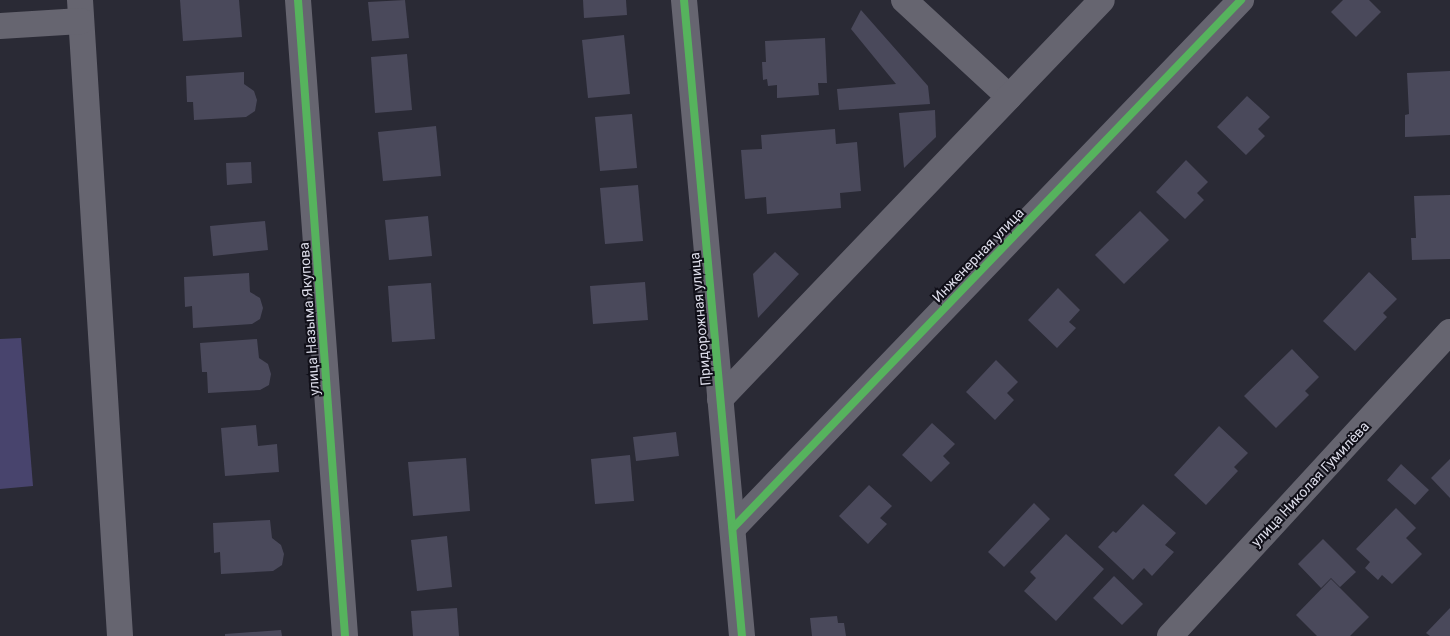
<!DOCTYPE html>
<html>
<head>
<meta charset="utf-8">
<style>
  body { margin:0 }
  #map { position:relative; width:1450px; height:636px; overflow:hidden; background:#2a2a35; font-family:Roboto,sans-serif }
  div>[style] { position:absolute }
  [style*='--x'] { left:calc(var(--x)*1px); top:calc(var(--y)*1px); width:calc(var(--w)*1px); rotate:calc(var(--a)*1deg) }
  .green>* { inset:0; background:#48446d }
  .building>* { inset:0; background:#4a495b }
  .minor>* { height:26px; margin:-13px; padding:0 13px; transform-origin:13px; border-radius:13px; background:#666570 }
  .cycleway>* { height:8px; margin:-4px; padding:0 4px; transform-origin:4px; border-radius:4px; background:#56b35d }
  span { translate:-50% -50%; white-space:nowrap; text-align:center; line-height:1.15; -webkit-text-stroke:4px #100f18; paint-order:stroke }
  .street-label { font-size:14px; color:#ddddea }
</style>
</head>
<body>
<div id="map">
  <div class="green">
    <i style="clip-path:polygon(21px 338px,33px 486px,0 489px,0 339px)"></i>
  </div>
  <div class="building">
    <i style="clip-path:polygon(180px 0,239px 0,242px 37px,183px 41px)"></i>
    <i style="clip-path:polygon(405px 0,409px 38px,372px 41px,368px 2px)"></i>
    <i style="clip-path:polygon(583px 0,626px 0,627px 15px,584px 18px)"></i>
    <i style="clip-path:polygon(1343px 0,1369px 0,1381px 12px,1356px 37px,1331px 12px)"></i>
    <i style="clip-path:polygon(861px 10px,928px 86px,930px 104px,839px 110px,837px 89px,896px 84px,851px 29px)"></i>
    <i style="clip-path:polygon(624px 35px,630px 94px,588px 98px,582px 40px)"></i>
    <i style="clip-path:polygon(825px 38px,827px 83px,818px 83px,819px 95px,777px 98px,777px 85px,768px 86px,767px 79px,763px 80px,762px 62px,766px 62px,765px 41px)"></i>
    <i style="clip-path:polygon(407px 54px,412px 110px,375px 113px,371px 57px)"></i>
    <i style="clip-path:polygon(1450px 71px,1450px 135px,1405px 137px,1405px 115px,1409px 114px,1407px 73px)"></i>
    <i style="clip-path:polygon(244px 72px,244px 84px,254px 91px,257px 100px,255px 111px,246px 117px,194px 120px,193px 102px,187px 102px,186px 76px)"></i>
    <i style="clip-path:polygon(1247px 96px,1270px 117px,1258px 129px,1265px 136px,1246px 155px,1217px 127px)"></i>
    <i style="clip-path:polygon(935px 110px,936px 137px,904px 168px,899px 113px)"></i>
    <i style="clip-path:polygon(632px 114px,637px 168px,600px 171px,595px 117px)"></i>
    <i style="clip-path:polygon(436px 126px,441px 176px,383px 181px,378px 132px)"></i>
    <i style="clip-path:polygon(835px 129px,836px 144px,857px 142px,861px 191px,840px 193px,841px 208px,767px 214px,766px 197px,745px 199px,741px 150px,762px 149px,761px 135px)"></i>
    <i style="clip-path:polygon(1186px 160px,1208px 182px,1197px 193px,1204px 200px,1185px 219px,1156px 192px)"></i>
    <i style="clip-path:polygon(251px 162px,252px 183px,227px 185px,226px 163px)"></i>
    <i style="clip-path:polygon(638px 185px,643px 241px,605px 244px,600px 188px)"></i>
    <i style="clip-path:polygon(1450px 195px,1450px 259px,1412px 260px,1411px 238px,1416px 238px,1414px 196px)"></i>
    <i style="clip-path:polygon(1140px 211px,1169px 240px,1124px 284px,1095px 255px)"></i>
    <i style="clip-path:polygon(428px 216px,432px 256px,389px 260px,385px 220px)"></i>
    <i style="clip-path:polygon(265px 221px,268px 250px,213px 256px,210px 226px)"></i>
    <i style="clip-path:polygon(775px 252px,799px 274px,758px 318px,753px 274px)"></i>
    <i style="clip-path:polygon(1369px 272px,1397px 299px,1383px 313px,1387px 317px,1355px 351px,1323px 321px)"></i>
    <i style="clip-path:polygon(249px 273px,250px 292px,260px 298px,263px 308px,260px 319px,252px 324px,193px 328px,192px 306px,185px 307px,184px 277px)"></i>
    <i style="clip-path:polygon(645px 282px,648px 320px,593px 324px,590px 286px)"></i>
    <i style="clip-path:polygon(431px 283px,435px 339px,392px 342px,388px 286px)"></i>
    <i style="clip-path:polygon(1058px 288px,1080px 310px,1069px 322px,1076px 328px,1057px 348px,1028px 320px)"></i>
    <i style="clip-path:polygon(257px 339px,259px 358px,268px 364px,271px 374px,269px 385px,260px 390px,208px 393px,207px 372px,202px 372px,200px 343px)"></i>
    <i style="clip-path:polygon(1292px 349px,1319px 377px,1305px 391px,1309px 395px,1276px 428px,1244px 396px)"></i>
    <i style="clip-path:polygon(996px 360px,1018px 382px,1007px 393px,1014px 400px,995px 420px,966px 392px)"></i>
    <i style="clip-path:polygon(932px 423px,955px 444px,943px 456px,950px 463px,931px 482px,902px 455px)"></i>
    <i style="clip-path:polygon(256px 425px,258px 446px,277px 444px,279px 472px,225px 476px,221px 428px)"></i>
    <i style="clip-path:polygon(1219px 426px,1248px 453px,1234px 467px,1238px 471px,1206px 505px,1174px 475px)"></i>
    <i style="clip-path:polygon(676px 432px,679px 456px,636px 461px,633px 437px)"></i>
    <i style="clip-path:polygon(630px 455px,634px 501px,595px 504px,591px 459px)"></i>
    <i style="clip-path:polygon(466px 458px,470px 511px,413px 516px,408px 462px)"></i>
    <i style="clip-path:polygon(1450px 459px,1450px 498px,1431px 478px)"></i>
    <i style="clip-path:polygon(1401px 464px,1429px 490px,1415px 505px,1387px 480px)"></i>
    <i style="clip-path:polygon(869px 485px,892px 506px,880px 518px,887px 524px,868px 544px,839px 516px)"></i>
    <i style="clip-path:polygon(1034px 503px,1050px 519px,1004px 567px,988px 552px)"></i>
    <i style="clip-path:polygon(1143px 504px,1176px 533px,1165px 545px,1174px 552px,1152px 576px,1144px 568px,1133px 580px,1098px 547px,1113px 531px,1116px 533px)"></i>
    <i style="clip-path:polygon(1396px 508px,1416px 528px,1406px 538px,1422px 554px,1392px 584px,1382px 575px,1378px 580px,1365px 568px,1370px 562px,1356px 549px)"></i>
    <i style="clip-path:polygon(270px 520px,272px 538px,281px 545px,284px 554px,282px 565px,273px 571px,221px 574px,220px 552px,214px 553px,213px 523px)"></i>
    <i style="clip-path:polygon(1066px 534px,1104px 569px,1056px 621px,1024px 591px,1036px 578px,1030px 572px)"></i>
    <i style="clip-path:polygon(447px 536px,452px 587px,417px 591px,411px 540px)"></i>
    <i style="clip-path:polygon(1323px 539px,1356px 572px,1340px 587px,1331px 578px,1321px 588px,1298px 564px)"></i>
    <i style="clip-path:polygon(1114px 576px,1143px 604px,1122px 625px,1093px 598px)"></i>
    <i style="clip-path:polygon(1331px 579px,1369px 617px,1350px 636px,1317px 636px,1296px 615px)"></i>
    <i style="clip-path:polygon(457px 608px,459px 636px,413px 636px,411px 611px)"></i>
    <i style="clip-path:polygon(1450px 608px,1450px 636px,1430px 636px,1426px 633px)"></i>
    <i style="clip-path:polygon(837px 616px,838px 623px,844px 623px,846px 636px,812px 636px,810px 618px)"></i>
    <i style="clip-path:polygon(281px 630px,282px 636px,225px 636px,225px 634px)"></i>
  </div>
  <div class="minor">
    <i style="--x:80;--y:0;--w:637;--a:86.4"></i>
    <i style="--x:298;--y:0;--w:638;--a:85.77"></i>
    <i style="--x:684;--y:0;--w:639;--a:84.79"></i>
    <i style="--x:904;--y:0;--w:143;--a:42.7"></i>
    <i style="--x:0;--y:26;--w:81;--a:-3.5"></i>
    <i style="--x:720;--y:399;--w:552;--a:-46.25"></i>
    <i style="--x:733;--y:528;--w:733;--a:-46.11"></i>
    <i style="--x:1170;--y:636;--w:413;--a:-47.4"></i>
  </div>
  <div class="cycleway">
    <i style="--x:298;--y:0;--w:638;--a:85.77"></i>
    <i style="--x:684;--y:0;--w:639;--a:84.79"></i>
    <i style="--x:733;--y:528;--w:733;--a:-46.11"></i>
  </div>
  <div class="street-label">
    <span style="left:978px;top:255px;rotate:-46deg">Инженерная улица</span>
    <span style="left:309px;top:319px;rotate:-94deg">улица Назыма Якупова</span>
    <span style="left:700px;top:319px;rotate:-95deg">Придорожная улица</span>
    <span style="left:1310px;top:484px;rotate:-47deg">улица Николая Гумилёва</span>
  </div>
</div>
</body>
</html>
